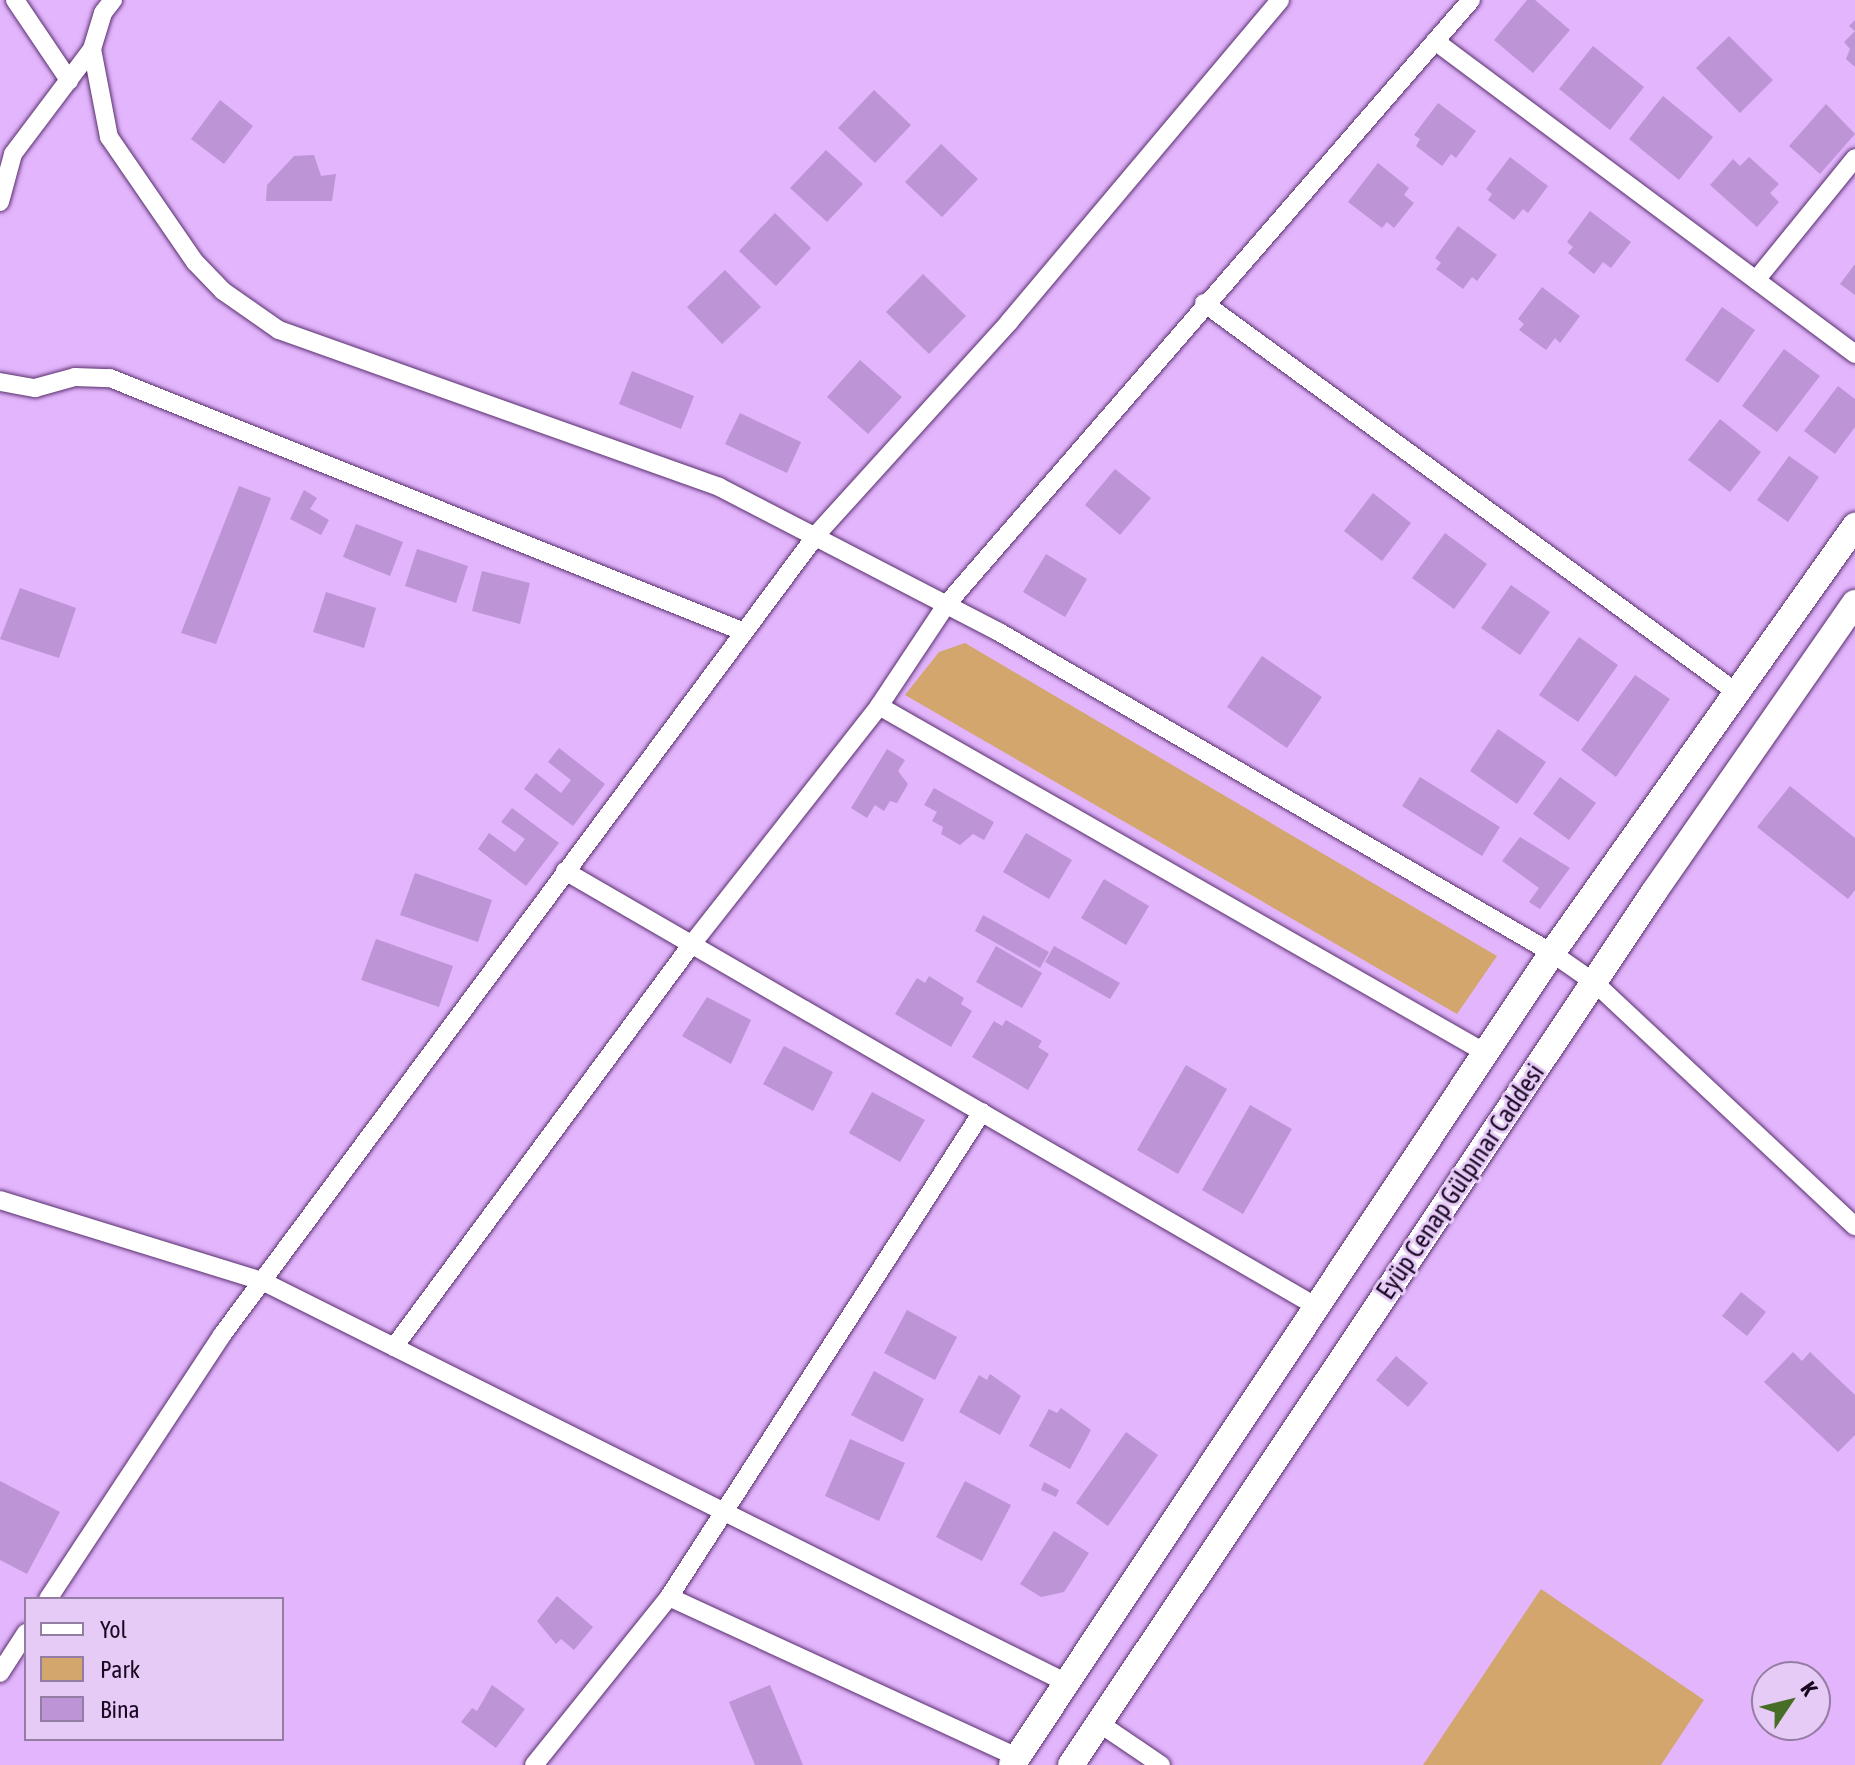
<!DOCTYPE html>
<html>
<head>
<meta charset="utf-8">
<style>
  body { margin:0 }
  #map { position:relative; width:1855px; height:1765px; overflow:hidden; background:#e3b5fd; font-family:"Asap Condensed",sans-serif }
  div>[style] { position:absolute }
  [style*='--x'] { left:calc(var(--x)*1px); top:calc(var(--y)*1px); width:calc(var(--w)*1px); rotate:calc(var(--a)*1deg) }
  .green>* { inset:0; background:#d2a66d }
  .building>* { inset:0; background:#bd94d5 }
  .roads { filter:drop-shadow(0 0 2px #59306e) drop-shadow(0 0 2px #59306e) }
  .street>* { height:18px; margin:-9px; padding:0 9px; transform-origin:9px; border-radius:9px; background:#fff }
  .secondary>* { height:26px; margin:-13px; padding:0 13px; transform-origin:13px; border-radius:13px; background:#fff }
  span { translate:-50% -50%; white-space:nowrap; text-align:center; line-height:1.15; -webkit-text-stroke:6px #e6cbf7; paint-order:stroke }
  .street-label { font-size:26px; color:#190822 }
  .legend { position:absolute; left:24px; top:1597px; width:260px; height:144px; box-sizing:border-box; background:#e6cbf7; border:2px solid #947da2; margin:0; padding:10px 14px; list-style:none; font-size:24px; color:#190822 }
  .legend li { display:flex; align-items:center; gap:16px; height:40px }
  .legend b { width:40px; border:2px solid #947da2 }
  .north { position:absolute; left:1751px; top:1661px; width:80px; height:80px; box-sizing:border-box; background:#e6cbf7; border:2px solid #947da2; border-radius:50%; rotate:55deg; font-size:22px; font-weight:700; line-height:32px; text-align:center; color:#190822 }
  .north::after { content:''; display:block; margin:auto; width:28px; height:36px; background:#486d27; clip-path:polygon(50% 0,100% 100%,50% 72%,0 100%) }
</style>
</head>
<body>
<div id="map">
  <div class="green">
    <i style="clip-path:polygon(965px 643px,1497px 956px,1457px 1014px,905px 695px,939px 652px)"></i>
    <i style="clip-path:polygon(1541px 1589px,1704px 1700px,1661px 1765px,1423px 1765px)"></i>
  </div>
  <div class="building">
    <i style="clip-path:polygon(1527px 0,1535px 0,1570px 30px,1533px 73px,1494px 40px)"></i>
    <i style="clip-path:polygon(1855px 20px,1855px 67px,1846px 59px,1850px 49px,1844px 42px,1855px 31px,1849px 26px)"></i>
    <i style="clip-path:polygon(1729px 36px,1773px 80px,1740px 113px,1696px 68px)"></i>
    <i style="clip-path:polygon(1593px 46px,1644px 87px,1610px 130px,1559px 89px)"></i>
    <i style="clip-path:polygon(874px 90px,911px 125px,875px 163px,838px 128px)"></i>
    <i style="clip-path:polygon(1663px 96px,1713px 137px,1679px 180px,1629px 139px)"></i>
    <i style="clip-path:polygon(220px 100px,253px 126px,224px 164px,191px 139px)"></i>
    <i style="clip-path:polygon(1438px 103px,1476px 131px,1456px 158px,1451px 154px,1442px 166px,1416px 146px,1420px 139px,1414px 135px)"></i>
    <i style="clip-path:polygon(1826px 104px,1855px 134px,1820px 174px,1789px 146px)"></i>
    <i style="clip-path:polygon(941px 144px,978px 179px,942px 217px,905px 182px)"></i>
    <i style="clip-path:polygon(826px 150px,863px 184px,827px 222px,790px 188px)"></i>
    <i style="clip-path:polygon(314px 155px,321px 176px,336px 174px,332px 201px,266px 201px,267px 185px,294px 156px)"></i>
    <i style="clip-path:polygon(1510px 157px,1548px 186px,1528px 213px,1523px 209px,1514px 220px,1488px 200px,1492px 194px,1486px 189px)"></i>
    <i style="clip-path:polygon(1749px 157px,1779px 184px,1770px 193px,1779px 202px,1757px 227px,1710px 185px,1733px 159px,1740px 166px)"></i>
    <i style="clip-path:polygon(1378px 163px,1409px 188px,1404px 195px,1414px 203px,1394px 228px,1387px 222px,1382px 228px,1348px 202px)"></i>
    <i style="clip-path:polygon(1590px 211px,1631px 242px,1611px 268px,1603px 262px,1594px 274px,1568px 253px,1573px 247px,1567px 242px)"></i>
    <i style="clip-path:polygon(775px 213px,811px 248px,776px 286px,739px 251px)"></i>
    <i style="clip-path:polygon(1458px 226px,1497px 255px,1477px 281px,1472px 277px,1463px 289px,1436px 269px,1441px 263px,1435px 258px)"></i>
    <i style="clip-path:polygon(1855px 264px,1855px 295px,1840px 284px)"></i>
    <i style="clip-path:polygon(725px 270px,761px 307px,722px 344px,687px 307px)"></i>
    <i style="clip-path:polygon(923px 274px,966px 316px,929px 354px,886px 312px)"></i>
    <i style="clip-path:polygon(1542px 287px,1580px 316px,1560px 343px,1555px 338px,1546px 350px,1519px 330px,1524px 324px,1518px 319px)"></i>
    <i style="clip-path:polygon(1722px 307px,1755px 330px,1718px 383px,1685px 360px)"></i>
    <i style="clip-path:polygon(1784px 349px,1820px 376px,1777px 432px,1742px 406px)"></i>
    <i style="clip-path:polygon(860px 360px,902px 397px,868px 434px,827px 397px)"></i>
    <i style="clip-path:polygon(632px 371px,694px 396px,681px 429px,619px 404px)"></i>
    <i style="clip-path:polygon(1838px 386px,1855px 399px,1855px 427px,1835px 454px,1804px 431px)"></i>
    <i style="clip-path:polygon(740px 413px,801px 442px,787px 473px,725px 444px)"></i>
    <i style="clip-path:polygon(1720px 419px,1761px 452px,1730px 492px,1688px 460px)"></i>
    <i style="clip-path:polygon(1789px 456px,1819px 477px,1788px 522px,1757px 500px)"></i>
    <i style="clip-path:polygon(1115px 469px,1151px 498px,1120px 535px,1085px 505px)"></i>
    <i style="clip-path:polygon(239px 486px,271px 498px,216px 644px,181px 633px)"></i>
    <i style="clip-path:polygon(304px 490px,317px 498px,310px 509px,329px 520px,321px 535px,290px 519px)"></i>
    <i style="clip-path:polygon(1373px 493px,1411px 523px,1382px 561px,1344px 531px)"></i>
    <i style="clip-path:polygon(356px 524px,403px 542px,390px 576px,343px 557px)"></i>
    <i style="clip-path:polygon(1445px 533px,1487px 564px,1454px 609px,1412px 578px)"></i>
    <i style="clip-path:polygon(417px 549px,468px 566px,456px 603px,405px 586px)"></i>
    <i style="clip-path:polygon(1046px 554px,1087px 579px,1065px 617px,1023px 592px)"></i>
    <i style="clip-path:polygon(482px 571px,530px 583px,520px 624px,472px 611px)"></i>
    <i style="clip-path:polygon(1511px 585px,1550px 612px,1520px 655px,1481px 628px)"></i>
    <i style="clip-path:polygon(20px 588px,76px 608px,59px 658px,0 639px)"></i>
    <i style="clip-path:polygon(326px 592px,376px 608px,364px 648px,313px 632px)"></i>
    <i style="clip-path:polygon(1579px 637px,1618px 665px,1578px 722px,1539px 695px)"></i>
    <i style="clip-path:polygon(1262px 656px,1322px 697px,1287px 748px,1227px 707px)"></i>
    <i style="clip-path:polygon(1635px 675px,1670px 699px,1616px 777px,1581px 750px)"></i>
    <i style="clip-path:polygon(1498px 729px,1546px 762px,1517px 804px,1470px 771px)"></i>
    <i style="clip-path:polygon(559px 748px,605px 784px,573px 826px,524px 789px,536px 773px,561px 793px,571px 780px,548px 762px)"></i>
    <i style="clip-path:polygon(887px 749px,905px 760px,898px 771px,908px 784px,897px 803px,890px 801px,884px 811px,875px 805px,867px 818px,851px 808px)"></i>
    <i style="clip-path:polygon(1420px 777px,1500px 827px,1482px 856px,1402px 806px)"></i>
    <i style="clip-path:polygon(1560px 777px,1596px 803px,1569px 840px,1533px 814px)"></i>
    <i style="clip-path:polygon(1790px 786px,1855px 838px,1855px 890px,1848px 899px,1757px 827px)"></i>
    <i style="clip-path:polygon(934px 788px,994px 822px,984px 840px,973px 834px,960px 845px,941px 834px,943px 827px,932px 821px,937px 812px,924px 805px)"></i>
    <i style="clip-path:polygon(512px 808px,559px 843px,526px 886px,478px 849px,489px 833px,515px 852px,525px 839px,501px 822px)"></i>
    <i style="clip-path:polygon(1026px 833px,1072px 860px,1049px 899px,1003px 872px)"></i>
    <i style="clip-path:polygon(1520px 837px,1570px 868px,1540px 909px,1529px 902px,1539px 888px,1502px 861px)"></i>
    <i style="clip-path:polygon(415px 873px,492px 900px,478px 942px,400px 915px)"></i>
    <i style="clip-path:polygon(1104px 879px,1149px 906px,1126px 945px,1081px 918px)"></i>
    <i style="clip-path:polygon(983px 915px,1049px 952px,1040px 968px,975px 931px)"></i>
    <i style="clip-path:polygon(376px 939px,453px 966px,439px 1007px,361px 980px)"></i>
    <i style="clip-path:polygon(996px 946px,1042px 973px,1022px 1008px,976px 982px)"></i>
    <i style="clip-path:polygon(1054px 946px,1120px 983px,1110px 999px,1045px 962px)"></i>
    <i style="clip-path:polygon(929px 976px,964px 998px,961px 1004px,972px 1011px,951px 1047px,895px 1014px,917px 978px,925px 983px)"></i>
    <i style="clip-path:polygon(707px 997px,751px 1020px,731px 1064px,682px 1036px)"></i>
    <i style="clip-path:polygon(1006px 1020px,1042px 1041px,1038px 1047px,1049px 1054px,1028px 1090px,972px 1057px,994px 1021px,1002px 1026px)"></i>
    <i style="clip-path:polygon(784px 1046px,833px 1072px,813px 1111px,763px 1084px)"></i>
    <i style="clip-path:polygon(1186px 1065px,1227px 1089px,1178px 1174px,1137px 1150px)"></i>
    <i style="clip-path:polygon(872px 1092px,925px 1120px,900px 1162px,849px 1133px)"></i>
    <i style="clip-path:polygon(1250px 1105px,1292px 1129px,1243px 1214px,1202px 1190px)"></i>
    <i style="clip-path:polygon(1741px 1292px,1766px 1312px,1747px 1336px,1722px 1316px)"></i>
    <i style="clip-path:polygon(907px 1310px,957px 1337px,935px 1380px,884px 1353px)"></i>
    <i style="clip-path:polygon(1793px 1352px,1802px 1361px,1810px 1352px,1855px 1395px,1855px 1435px,1838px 1452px,1764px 1382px)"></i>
    <i style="clip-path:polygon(1396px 1356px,1428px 1383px,1408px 1407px,1376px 1380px)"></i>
    <i style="clip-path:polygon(874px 1371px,924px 1399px,903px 1442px,851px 1415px)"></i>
    <i style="clip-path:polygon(990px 1374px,1021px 1396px,1000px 1435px,959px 1412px,979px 1375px,987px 1380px)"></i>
    <i style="clip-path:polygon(1061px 1408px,1091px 1430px,1070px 1469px,1029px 1446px,1049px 1409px,1057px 1413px)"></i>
    <i style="clip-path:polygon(1126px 1432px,1158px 1455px,1108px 1526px,1076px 1503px)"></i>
    <i style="clip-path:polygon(850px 1439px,905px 1463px,879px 1521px,825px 1496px)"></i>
    <i style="clip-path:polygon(0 1481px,60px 1512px,27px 1574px,0 1560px)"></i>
    <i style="clip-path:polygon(965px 1481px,1011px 1505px,982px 1561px,936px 1537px)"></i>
    <i style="clip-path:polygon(1044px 1482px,1059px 1490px,1056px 1497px,1041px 1490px)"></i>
    <i style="clip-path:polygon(1054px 1531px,1089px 1553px,1064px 1592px,1041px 1597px,1020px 1584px)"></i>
    <i style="clip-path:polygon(557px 1596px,593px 1627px,574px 1650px,561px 1639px,556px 1644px,537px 1621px)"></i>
    <i style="clip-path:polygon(492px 1685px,525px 1709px,496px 1748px,461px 1722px,472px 1708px,477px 1711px)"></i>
    <i style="clip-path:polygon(770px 1685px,803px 1765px,755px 1765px,729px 1702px)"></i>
  </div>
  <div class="roads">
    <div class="street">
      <i style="--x:15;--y:0;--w:97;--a:56"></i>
      <i style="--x:113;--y:0;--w:16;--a:128"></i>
      <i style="--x:103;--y:13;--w:38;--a:107"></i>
      <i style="--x:92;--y:49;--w:90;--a:79.1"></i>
      <i style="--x:109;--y:137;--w:152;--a:55.5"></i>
      <i style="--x:195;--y:262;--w:40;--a:46"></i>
      <i style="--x:223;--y:291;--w:68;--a:34.9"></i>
      <i style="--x:279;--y:330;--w:467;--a:19.6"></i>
      <i style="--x:719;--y:487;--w:315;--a:27.4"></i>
      <i style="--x:999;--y:632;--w:639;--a:30.13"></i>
      <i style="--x:1552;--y:953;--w:52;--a:34.9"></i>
      <i style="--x:1595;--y:983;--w:356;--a:43.1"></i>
      <i style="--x:1435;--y:41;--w:524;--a:36.69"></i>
      <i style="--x:0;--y:202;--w:50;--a:-74.8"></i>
      <i style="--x:13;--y:154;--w:131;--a:-53"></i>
      <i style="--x:1756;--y:280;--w:157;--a:-50.9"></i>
      <i style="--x:1204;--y:303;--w:659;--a:36.17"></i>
      <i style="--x:0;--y:382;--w:36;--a:10"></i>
      <i style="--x:35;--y:388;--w:41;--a:-15.4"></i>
      <i style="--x:75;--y:377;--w:35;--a:2"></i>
      <i style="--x:110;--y:378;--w:683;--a:21.83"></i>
      <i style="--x:879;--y:706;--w:699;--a:29.76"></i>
      <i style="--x:565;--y:871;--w:871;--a:30.1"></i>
      <i style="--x:0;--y:1200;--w:274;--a:17.2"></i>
      <i style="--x:262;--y:1281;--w:900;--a:26.54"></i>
      <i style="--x:394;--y:1347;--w:501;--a:-53.52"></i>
      <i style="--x:692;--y:944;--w:303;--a:-51.8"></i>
      <i style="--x:879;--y:706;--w:121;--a:-56.4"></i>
      <i style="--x:946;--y:605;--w:801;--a:-49.05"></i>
      <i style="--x:669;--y:1597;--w:383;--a:24.7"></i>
      <i style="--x:48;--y:1599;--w:316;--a:-56.6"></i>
      <i style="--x:222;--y:1335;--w:998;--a:-53.39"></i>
      <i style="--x:817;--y:534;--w:286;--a:-47.8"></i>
      <i style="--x:1009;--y:322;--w:421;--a:-49.9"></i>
      <i style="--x:0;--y:1673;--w:48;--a:-57"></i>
      <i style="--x:1099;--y:1723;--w:75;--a:34.1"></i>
      <i style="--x:534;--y:1765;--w:216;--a:-51.2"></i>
      <i style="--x:669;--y:1597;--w:577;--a:-57.16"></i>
    </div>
    <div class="secondary">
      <i style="--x:1012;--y:1765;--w:975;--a:-56.38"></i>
      <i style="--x:1552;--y:953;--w:524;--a:-54.64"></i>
      <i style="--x:1071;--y:1765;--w:1050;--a:-56.26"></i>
      <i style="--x:1654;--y:892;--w:352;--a:-55.2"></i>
    </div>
  </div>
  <div class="street-label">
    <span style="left:1461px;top:1182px;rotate:-56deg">Eyüp Cenap Gülpınar Caddesi</span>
  </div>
  <ul class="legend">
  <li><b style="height:10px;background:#fff"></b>Yol</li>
  <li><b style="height:22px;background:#d2a66d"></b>Park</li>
  <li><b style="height:22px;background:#bd94d5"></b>Bina</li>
  </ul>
  <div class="north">K</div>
</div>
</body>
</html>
